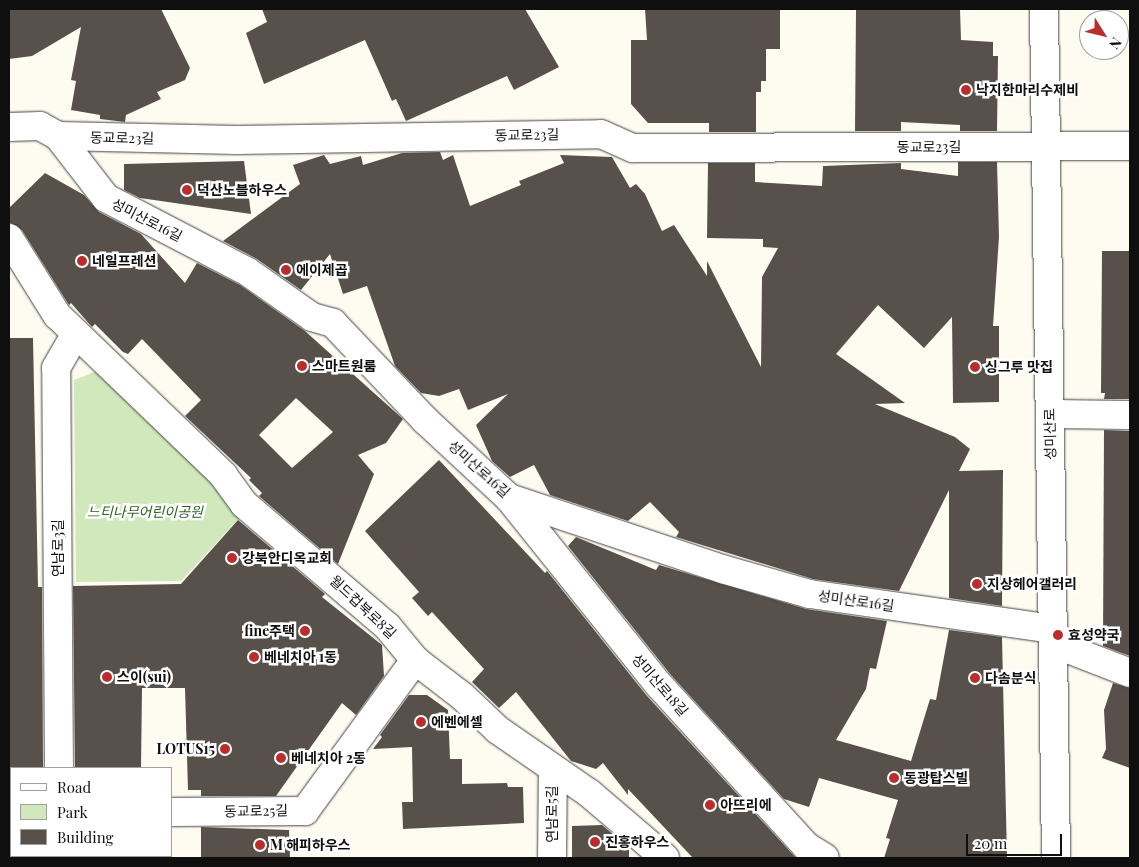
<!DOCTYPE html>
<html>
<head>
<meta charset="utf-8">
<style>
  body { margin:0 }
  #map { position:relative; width:1139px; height:867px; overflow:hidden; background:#fefcf1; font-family:"Playfair Display","Noto Sans KR",serif }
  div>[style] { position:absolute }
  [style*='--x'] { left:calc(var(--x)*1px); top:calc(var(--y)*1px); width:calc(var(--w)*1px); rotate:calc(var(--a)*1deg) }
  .green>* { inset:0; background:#d1e7bc }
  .building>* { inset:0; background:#57504b }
  .roads { filter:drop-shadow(0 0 1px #424242) drop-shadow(0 0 1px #424242) }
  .minor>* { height:28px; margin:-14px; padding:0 14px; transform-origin:14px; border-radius:14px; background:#fff }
  .dots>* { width:14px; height:14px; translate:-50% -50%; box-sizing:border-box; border:2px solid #fff; border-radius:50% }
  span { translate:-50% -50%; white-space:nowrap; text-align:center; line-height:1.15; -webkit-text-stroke:5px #fff; paint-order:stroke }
  .poi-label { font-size:14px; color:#0f0f0f; font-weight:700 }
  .left { translate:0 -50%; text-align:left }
  .right { translate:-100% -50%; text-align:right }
  .street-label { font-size:14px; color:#0f0f0f }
  .park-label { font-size:14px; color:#2d6322; font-style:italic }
  .frame { position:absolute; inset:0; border:10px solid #0f0f0f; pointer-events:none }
  .legend { position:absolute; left:10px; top:767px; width:162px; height:90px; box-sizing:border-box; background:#fff; border:1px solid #9f9f9f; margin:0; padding:6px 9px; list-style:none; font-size:15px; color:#0f0f0f }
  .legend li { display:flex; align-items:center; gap:10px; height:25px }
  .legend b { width:25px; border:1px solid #9f9f9f }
  .north { position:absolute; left:1079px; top:10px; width:50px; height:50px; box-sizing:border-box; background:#fff; border:1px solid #9f9f9f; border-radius:50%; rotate:126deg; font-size:14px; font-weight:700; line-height:20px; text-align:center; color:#0f0f0f }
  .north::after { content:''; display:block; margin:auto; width:18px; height:22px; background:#b72e2f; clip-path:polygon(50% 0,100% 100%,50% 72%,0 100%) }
  .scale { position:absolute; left:966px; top:834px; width:96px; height:22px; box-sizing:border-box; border:2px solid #0f0f0f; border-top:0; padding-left:6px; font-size:15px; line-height:18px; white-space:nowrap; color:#0f0f0f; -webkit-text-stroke:4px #fff; paint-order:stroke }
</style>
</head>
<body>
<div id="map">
  <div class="green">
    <i style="clip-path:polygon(97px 371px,244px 513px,181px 581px,76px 582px,74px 380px)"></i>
  </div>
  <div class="building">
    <i style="clip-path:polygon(9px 9px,161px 9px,190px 68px,185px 80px,157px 92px,161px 99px,126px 115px,125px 122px,100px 119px,100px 115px,71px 110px,76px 81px,71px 80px,81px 27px,32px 56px,9px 59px)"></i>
    <i style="clip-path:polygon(262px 9px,525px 9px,559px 67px,514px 90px,507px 76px,406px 121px,396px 99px,392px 101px,365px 40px,264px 84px,246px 33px,267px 22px)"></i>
    <i style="clip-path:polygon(645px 9px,780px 9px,780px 49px,766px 49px,766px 81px,761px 81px,761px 92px,756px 92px,756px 132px,709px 132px,709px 123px,648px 123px,631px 104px,631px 40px,647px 40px)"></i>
    <i style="clip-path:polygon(856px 9px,960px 9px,961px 40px,993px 42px,993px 56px,998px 56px,997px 131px,960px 131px,960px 125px,901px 122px,901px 131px,855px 131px)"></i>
    <i style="clip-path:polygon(440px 152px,443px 160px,453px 155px,470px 206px,521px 185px,519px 181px,564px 163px,560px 155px,612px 157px,630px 188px,636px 184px,645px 194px,662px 231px,674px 225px,707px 276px,707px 261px,761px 367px,762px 277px,778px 248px,763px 247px,763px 239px,707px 238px,708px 163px,755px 163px,755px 182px,822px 186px,823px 166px,901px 163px,901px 169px,958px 176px,958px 162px,997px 162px,999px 237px,993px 326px,999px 326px,999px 402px,953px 403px,952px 317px,924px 348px,878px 305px,836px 354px,905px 403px,875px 404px,955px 437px,970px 449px,959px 471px,1003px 470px,1002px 606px,949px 598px,949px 490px,899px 591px,813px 579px,676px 537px,679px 532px,650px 502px,628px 521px,550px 495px,534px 465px,510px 477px,492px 461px,476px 425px,508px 394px,468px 410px,459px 389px,439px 396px,421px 393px,395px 366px,367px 286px,343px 294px,330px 254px,301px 290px,257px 259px,223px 241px,300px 184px,293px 165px,324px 155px,330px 164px,361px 156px,363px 165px,402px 153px)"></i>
    <i style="clip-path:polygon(244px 161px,251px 214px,140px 198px,124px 190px,124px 164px)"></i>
    <i style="clip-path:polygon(evenodd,45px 173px,84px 195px,99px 212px,141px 234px,185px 283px,197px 263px,240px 285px,305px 331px,403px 419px,386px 443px,358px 455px,374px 474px,338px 564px,259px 496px,262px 493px,249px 480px,251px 478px,185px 416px,201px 400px,142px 339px,128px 354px,123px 352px,95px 324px,92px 327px,71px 303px,69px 305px,22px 230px,9px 222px,9px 208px,45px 173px,296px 398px,333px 432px,292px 468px,259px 435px,296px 398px)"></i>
    <i style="clip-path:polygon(1102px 251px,1130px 251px,1130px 399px,1104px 399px,1105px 393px,1101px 393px)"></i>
    <i style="clip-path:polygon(9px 338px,33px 338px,38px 587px,42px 587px,43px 768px,9px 768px)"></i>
    <i style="clip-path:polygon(1104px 430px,1130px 431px,1130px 656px,1103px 646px)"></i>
    <i style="clip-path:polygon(439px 460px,545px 573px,547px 571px,647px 696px,796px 858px,693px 858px,628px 789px,628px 795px,603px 763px,596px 769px,571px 761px,516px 692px,499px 708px,472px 682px,484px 669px,432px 612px,428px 616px,412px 598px,419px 592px,365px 531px)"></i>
    <i style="clip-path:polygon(238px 520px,325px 594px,322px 597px,382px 645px,384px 676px,356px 715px,342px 703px,276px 796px,201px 796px,201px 790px,188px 790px,185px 688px,142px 688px,141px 768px,75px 768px,73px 586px,181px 584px)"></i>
    <i style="clip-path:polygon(576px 537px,656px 570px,659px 565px,806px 609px,887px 621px,876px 669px,870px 668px,866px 689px,836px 740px,911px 761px,930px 699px,936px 700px,949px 630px,1002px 637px,1007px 858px,884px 858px,890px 839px,886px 838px,898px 800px,819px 778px,809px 807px,784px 799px,671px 675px,568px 546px)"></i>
    <i style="clip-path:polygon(1113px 683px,1130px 688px,1130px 768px,1102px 758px,1106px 749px,1104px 710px)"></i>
    <i style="clip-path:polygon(409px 695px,427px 695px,448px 710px,450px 759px,462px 759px,462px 784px,507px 783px,508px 787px,523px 787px,524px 823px,403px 829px,402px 802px,413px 802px,412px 747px,373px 749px,382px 737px,380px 735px)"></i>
    <i style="clip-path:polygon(602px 825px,629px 848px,629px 858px,572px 858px,572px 826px)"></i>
    <i style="clip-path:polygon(201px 827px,289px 830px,290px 858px,201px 858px)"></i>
  </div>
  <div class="roads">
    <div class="minor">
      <i style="--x:1044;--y:9;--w:849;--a:89.19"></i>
      <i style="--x:9;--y:127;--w:31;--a:-2"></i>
      <i style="--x:40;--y:126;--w:21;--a:29"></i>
      <i style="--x:58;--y:136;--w:179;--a:1.3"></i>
      <i style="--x:237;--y:140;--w:364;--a:-0.9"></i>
      <i style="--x:601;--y:134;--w:35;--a:24"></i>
      <i style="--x:633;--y:148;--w:497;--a:-0.2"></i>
      <i style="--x:58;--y:136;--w:78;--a:52.3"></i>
      <i style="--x:106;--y:198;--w:160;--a:27.5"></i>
      <i style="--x:248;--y:272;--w:78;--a:35.1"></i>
      <i style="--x:312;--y:317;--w:22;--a:16"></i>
      <i style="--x:333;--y:323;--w:134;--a:46.5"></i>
      <i style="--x:425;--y:420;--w:115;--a:42.9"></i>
      <i style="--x:509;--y:498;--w:225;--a:18.4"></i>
      <i style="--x:722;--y:569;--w:91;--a:15.9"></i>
      <i style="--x:810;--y:594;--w:246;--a:8.2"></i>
      <i style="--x:9;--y:238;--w:91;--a:58.1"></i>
      <i style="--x:57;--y:315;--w:231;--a:43.9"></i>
      <i style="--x:223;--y:475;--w:36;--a:54"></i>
      <i style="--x:244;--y:504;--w:188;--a:40.5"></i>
      <i style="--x:387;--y:626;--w:44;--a:50.5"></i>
      <i style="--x:415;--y:660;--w:59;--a:37.5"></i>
      <i style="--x:462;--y:696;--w:50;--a:43.4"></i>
      <i style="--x:498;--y:730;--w:111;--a:34.7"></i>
      <i style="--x:589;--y:793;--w:100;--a:40.5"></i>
      <i style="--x:1050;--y:414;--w:80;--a:0.7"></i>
      <i style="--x:509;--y:498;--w:240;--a:51.3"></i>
      <i style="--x:659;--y:685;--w:218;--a:47.6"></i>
      <i style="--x:806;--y:846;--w:22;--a:32"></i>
      <i style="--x:1055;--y:644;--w:80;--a:21.1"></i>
      <i style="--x:59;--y:768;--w:400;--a:-90.4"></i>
      <i style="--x:56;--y:368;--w:39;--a:-60"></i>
      <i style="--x:171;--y:812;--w:134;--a:-0.4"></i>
      <i style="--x:305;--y:811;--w:187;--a:-53.9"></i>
      <i style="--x:9;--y:815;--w:2;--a:0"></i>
      <i style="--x:60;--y:856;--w:2;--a:63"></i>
      <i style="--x:552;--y:858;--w:89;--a:-89.4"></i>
    </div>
  </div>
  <div class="dots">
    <i style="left:966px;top:90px;background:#b72e2f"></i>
    <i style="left:187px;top:190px;background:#b72e2f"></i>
    <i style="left:82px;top:261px;background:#b72e2f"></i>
    <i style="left:286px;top:270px;background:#b72e2f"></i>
    <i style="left:302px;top:366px;background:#b72e2f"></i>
    <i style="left:975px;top:367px;background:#b72e2f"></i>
    <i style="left:232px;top:558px;background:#b72e2f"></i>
    <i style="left:977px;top:584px;background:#b72e2f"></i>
    <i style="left:305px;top:631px;background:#b72e2f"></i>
    <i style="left:1058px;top:635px;background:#b72e2f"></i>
    <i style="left:254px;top:657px;background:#b72e2f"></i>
    <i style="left:107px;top:677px;background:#b72e2f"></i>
    <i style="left:975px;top:678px;background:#b72e2f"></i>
    <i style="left:421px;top:722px;background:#b72e2f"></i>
    <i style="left:225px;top:749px;background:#b72e2f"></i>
    <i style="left:281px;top:758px;background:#b72e2f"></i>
    <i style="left:894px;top:778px;background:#b72e2f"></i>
    <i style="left:710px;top:805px;background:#b72e2f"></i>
    <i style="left:595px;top:842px;background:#b72e2f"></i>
    <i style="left:260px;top:845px;background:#b72e2f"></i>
  </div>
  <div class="poi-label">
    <span class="left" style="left:976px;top:90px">낙지한마리수제비</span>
    <span class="left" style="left:197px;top:190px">덕산노블하우스</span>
    <span class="left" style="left:92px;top:261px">네일프레션</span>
    <span class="left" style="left:296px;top:270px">에이제곱</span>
    <span class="left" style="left:312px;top:366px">스마트원룸</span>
    <span class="left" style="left:985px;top:367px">싱그루 맛집</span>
    <span class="left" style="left:242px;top:558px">강북안디옥교회</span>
    <span class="left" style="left:987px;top:584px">지상헤어갤러리</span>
    <span class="right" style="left:295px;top:631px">fine주택</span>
    <span class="left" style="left:1068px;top:635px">효성약국</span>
    <span class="left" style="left:264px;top:657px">베네치아 1동</span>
    <span class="left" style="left:117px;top:677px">스이(sui)</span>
    <span class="left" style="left:985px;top:678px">다솜분식</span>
    <span class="left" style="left:431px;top:722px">에벤에셀</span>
    <span class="right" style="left:215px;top:749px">LOTUS15</span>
    <span class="left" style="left:291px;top:758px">베네치아 2동</span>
    <span class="left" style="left:904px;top:778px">동광탑스빌</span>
    <span class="left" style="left:720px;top:805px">아뜨리에</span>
    <span class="left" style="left:605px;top:842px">진홍하우스</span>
    <span class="left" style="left:270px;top:845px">M 해피하우스</span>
  </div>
  <div class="street-label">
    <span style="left:527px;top:135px;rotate:-1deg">동교로23길</span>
    <span style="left:122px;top:138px;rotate:1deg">동교로23길</span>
    <span style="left:929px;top:147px">동교로23길</span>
    <span style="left:147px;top:220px;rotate:27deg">성미산로16길</span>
    <span style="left:1050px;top:434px;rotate:-91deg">성미산로</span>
    <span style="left:479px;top:469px;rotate:42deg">성미산로16길</span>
    <span style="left:58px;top:548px;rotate:-90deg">연남로3길</span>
    <span style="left:856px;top:601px;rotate:8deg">성미산로16길</span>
    <span style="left:363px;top:607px;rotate:43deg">월드컵북로8길</span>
    <span style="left:660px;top:685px;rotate:49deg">성미산로18길</span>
    <span style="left:256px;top:811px;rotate:-1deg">동교로25길</span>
    <span style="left:552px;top:814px;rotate:-90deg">연남로5길</span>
  </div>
  <div class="park-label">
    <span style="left:145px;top:512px">느티나무어린이공원</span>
  </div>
  <div class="frame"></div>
  <ul class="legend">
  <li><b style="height:6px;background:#fff"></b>Road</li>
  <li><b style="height:14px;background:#d1e7bc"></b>Park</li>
  <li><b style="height:14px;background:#57504b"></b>Building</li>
  </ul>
  <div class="north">N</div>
  <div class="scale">20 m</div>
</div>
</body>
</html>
